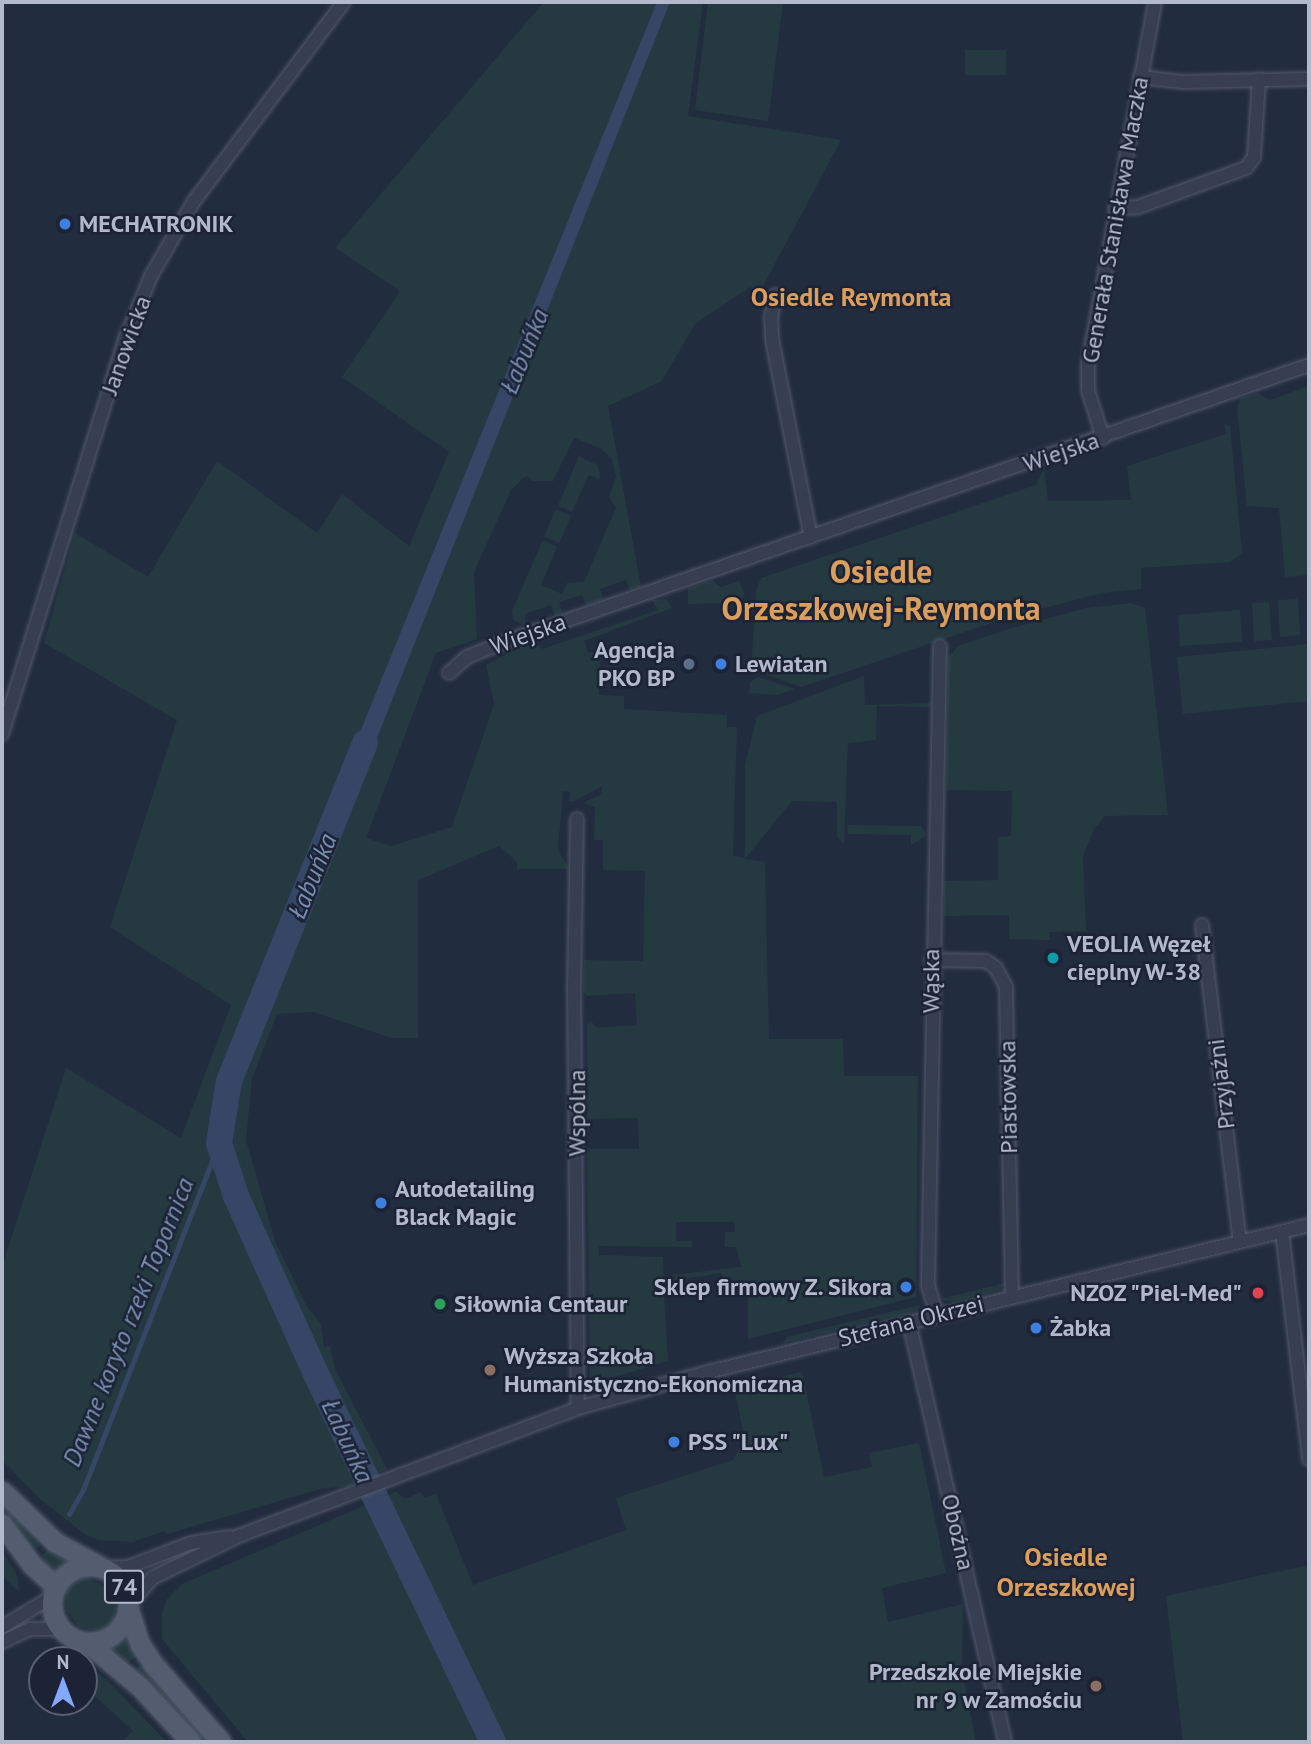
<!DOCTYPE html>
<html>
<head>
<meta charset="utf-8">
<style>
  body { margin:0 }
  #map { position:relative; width:1311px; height:1744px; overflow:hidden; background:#222c3f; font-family:"PT Sans",sans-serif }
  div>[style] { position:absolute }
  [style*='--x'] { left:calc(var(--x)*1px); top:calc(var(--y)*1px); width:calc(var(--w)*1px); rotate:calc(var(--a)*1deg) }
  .green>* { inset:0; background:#243a40 }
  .water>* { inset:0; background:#354667 }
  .stream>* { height:4.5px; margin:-2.25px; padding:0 2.25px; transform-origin:2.25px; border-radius:2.25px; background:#354667 }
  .river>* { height:26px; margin:-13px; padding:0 13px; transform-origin:13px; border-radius:13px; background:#354667 }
  .roads { filter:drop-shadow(0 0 2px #52596a) drop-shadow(0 0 2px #52596a) }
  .minor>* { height:12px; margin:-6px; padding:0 6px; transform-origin:6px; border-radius:6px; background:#363e4f }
  .primary>* { height:19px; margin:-9.5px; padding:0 9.5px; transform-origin:9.5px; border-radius:9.5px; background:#545d6f }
  .primary>.ring { margin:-9.5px; padding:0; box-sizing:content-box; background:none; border:19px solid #545d6f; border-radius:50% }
  .dots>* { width:19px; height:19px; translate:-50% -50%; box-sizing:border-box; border:4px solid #1c2334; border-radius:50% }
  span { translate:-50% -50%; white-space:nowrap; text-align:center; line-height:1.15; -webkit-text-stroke:5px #1c2334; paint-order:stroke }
  .shield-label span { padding:2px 5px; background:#1c2334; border:2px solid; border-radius:5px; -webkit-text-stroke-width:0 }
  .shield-label { font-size:23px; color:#b2b9ca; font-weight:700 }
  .street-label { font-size:24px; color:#b2b9ca }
  .poi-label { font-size:24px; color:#b2b9ca; font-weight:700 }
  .left { translate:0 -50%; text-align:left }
  .right { translate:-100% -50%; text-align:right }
  .neighbourhood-label { font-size:26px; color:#db9e5c; font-weight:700 }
  .water-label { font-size:26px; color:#788db3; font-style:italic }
  .district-label { font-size:32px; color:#db9e5c; font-weight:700 }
  .frame { position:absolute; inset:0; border:4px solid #b2b9ca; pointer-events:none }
  .north { position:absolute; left:28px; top:1646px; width:70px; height:70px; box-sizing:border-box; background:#1c2334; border:2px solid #585f70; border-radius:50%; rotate:0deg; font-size:19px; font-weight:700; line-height:28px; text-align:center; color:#b2b9ca }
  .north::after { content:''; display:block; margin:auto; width:24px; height:32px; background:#83a8fe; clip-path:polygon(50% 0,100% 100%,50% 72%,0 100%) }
</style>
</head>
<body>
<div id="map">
  <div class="green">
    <i style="clip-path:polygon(544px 2px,703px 2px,688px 116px,841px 140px,762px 288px,757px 291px,750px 287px,695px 324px,662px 381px,608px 406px,641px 587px,630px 590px,626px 580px,600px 589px,603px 599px,586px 605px,582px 595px,559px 602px,563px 613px,555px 616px,551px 605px,525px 614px,526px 626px,513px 620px,512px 611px,543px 540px,557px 547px,541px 585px,562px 594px,567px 583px,584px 582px,616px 508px,609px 497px,616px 477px,612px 459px,600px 448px,574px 438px,553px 481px,533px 481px,526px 476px,511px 490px,474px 572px,477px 639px,436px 653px,366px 838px,391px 846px,452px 827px,494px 704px,486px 665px,533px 640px,542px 649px,658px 610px,652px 600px,667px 599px,672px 608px,584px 641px,588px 653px,600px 650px,599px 695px,624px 696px,624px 709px,727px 715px,727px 727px,737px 727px,733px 856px,745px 858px,745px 764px,757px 716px,864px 676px,865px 705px,931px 703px,932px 707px,877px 706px,876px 740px,848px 743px,844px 843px,837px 836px,837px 802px,792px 801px,745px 859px,765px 862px,769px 1039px,843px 1039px,844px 1076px,918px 1076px,916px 1297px,748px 1339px,748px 1297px,724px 1298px,721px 1273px,672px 1281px,672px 1275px,741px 1267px,736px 1247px,725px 1247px,725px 1232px,735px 1232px,735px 1222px,676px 1222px,676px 1241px,692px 1241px,692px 1247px,599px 1246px,599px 1255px,663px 1257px,664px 1290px,654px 1290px,653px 1296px,664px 1296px,668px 1361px,597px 1382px,590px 1379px,587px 1149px,639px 1149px,638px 1118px,587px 1119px,587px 1024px,591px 1021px,597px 1028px,637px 1025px,635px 993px,587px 996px,583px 991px,584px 960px,643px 961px,645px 871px,603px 870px,603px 840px,594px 840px,595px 807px,583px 803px,601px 794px,602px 786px,575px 801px,569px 802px,570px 792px,563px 791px,558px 850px,569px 869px,517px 869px,517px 862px,499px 846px,418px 880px,418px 1038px,392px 1038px,313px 1012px,277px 1014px,252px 1079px,246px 1140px,275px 1241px,307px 1307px,321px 1324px,324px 1347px,330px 1346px,335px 1369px,387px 1469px,348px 1486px,320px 1489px,167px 1534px,165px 1531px,132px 1542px,99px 1540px,86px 1535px,40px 1499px,2px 1460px,2px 1267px,66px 1068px,181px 1138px,231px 1005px,110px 927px,177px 720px,44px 643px,75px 533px,148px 577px,217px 461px,317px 533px,342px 494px,409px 546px,449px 452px,342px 377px,400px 291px,335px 248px)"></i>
    <i style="clip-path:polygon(708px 2px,783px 2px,768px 121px,695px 110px)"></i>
    <i style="clip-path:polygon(965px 50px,1006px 50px,1006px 75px,965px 75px)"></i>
    <i style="clip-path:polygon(1309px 386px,1309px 575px,1285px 577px,1279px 508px,1247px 506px,1237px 407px,1241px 398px,1258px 393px,1270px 400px)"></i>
    <i style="clip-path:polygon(1225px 425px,1230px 426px,1242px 553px,1230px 562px,1141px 568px,1141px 589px,1102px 593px,1009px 617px,801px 687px,751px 669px,756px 591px,761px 578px,1036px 485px,1044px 468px,1048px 501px,1131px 500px,1127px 466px,1226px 434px)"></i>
    <i style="clip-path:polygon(579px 456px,597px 465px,600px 474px,599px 479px,589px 475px,572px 512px,558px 506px)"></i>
    <i style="clip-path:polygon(556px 509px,571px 516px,559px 543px,544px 536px)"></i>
    <i style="clip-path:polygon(712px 580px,721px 587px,739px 581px,745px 595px,737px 603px,688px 604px,688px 588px)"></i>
    <i style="clip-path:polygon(1298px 599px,1300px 635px,1280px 637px,1278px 600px)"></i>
    <i style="clip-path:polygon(1269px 602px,1272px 640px,1254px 641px,1252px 603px)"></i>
    <i style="clip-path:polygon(1131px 603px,1145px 608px,1168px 815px,1105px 816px,1094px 829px,1083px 856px,1086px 931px,1050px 932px,1050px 940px,1009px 939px,1009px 915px,944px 916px,944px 881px,998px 880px,998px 837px,1011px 836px,1012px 791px,946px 790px,948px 658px,958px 646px,1012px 628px,1086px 608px)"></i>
    <i style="clip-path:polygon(1240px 610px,1242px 642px,1180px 646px,1178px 615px)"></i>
    <i style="clip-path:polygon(1309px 644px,1309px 701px,1183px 714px,1177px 657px)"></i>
    <i style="clip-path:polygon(758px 677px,795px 689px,777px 695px,749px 693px,750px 682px)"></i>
    <i style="clip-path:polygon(847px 825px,921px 826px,927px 835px,911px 845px,911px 835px,848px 834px)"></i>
    <i style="clip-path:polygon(1005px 1283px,1000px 1290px,954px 1302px,940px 1299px)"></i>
    <i style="clip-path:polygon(920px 1305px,917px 1311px,784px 1343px,786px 1337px)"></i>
    <i style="clip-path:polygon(802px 1372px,824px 1477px,872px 1467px,869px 1453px,919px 1443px,946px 1573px,882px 1588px,888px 1622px,963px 1604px,962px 1672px,976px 1742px,248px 1742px,162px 1639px,162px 1612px,167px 1599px,182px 1584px,396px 1492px,406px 1499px,421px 1492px,425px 1498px,436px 1494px,473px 1585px,626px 1530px,616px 1498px,733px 1460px,745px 1439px,734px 1388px)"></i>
    <i style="clip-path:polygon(2px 1504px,42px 1543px,33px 1552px,2px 1512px)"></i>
    <i style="clip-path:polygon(49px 1549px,67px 1562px,52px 1577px,38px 1559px)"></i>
    <i style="clip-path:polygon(2px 1550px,17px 1575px,19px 1592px,2px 1575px)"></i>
    <i style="clip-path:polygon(1309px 1565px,1309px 1742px,1183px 1742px,1166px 1596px)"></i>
    <i style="clip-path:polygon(85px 1576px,106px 1587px,116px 1605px,114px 1621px,102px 1631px,79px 1627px,66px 1610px,66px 1584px)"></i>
    <i style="clip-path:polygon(123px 1636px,137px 1656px,128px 1663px,110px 1647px)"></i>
    <i style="clip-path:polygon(143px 1664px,163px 1691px,210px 1742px,203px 1742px,135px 1669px)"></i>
    <i style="clip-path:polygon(84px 1665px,106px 1679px,167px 1742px,121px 1742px,133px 1731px,84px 1686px)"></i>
  </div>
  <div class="water">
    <i style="clip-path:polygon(657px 2px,670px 2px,371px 753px,358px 779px,343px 774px)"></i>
  </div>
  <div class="stream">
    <i style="--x:69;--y:1514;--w:28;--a:-60"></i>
    <i style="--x:83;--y:1490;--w:373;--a:-68.6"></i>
  </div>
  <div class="river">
    <i style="--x:365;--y:743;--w:364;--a:111.9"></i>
    <i style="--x:229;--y:1081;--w:63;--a:99.2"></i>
    <i style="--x:219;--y:1143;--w:56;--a:72.2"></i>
    <i style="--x:236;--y:1196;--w:193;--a:65.8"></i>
    <i style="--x:315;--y:1372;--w:411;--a:64.3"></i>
  </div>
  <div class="roads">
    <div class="minor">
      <i style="--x:1140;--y:77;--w:43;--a:6.6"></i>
      <i style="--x:1183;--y:82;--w:126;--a:-1.4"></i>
      <i style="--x:1115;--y:208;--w:23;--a:-2"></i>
      <i style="--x:1138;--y:207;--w:115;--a:-19.9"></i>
      <i style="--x:1246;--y:168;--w:14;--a:-54"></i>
      <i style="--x:1254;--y:157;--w:78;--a:-86.3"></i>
      <i style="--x:776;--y:295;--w:23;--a:103"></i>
      <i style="--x:771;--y:317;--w:22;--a:87"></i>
      <i style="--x:772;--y:339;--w:202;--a:78.9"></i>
      <i style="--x:1103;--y:438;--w:50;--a:-107.4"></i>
      <i style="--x:1088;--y:390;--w:26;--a:-90"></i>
      <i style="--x:1088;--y:364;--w:368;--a:-79.5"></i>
      <i style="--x:449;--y:673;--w:24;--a:-42"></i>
      <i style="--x:467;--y:657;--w:43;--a:-21.8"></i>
      <i style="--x:507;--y:641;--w:848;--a:-18.99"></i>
      <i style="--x:2;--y:734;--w:416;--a:-72.7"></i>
      <i style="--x:126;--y:337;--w:66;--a:-67.7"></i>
      <i style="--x:151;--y:276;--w:86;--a:-60.2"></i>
      <i style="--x:194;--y:201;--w:249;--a:-53"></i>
      <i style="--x:577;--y:819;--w:165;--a:91"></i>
      <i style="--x:574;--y:984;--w:424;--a:89.5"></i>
      <i style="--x:1202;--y:925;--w:319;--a:83.2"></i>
      <i style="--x:931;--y:960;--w:55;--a:1"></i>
      <i style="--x:986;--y:961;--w:12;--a:35"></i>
      <i style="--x:996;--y:968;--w:21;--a:62"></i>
      <i style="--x:1006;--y:987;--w:309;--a:88.9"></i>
      <i style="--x:1282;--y:1232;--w:229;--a:83.2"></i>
      <i style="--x:937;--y:1315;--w:30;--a:-107"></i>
      <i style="--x:928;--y:1286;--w:640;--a:-88.93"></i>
      <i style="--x:909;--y:1322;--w:431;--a:77.1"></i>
      <i style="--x:102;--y:1568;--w:26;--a:-2"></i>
      <i style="--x:128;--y:1567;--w:67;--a:-20.9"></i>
      <i style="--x:191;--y:1543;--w:39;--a:-9"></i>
      <i style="--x:128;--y:1606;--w:37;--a:-49"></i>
      <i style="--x:152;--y:1578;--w:99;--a:-25.8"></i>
      <i style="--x:241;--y:1535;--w:360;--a:-20.6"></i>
      <i style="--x:578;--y:1408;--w:135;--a:-15.5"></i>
      <i style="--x:708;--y:1372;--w:619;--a:-13.74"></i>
      <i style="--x:2;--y:1627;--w:58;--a:-31"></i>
      <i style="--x:2;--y:1642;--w:31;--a:-25"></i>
      <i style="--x:30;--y:1629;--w:30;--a:0"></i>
    </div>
    <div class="primary">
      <i style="--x:2;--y:1491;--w:74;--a:43.9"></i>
      <i style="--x:55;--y:1542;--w:50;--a:28.6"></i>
      <i style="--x:2;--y:1524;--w:51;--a:53.8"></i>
      <i style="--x:32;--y:1565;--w:31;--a:42"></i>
      <i class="ring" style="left:52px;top:1566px;width:57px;height:57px"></i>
      <i style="--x:128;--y:1608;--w:38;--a:72"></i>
      <i style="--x:140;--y:1644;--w:24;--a:57"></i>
      <i style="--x:153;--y:1664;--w:103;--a:48.9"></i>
      <i style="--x:86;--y:1642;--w:70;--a:39.8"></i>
      <i style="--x:140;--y:1687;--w:75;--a:47.2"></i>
    </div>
  </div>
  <div class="dots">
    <i style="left:65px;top:224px;background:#3f7fe0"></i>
    <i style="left:689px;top:664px;background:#5c6f8a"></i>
    <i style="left:721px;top:664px;background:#3f7fe0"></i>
    <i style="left:1053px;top:958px;background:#0f9aa8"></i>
    <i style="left:381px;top:1203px;background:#3f7fe0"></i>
    <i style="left:906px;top:1287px;background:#3f7fe0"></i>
    <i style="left:1258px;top:1293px;background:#e0444e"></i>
    <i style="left:440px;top:1304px;background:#2e9e5b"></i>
    <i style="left:1036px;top:1328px;background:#3f7fe0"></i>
    <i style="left:490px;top:1370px;background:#8d6e63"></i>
    <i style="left:674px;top:1442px;background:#3f7fe0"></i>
    <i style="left:1096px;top:1686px;background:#8d6e63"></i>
  </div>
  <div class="shield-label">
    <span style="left:124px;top:1587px">74</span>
  </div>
  <div class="street-label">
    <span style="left:1115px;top:220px;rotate:-80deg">Generała Stanisława Maczka</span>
    <span style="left:126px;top:345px;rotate:-70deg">Janowicka</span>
    <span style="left:1061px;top:452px;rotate:-19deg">Wiejska</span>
    <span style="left:528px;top:634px;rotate:-20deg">Wiejska</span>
    <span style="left:931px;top:981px;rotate:-90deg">Wąska</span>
    <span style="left:1221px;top:1084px;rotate:-97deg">Przyjaźni</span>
    <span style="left:1008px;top:1097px;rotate:-91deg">Piastowska</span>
    <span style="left:577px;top:1113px;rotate:-90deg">Wspólna</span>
    <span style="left:911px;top:1321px;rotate:-14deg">Stefana Okrzei</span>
    <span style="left:958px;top:1532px;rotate:77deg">Oboźna</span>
  </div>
  <div class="poi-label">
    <span class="left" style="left:79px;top:224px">MECHATRONIK</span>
    <span class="right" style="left:675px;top:664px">Agencja<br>PKO BP</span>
    <span class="left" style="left:735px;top:664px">Lewiatan</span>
    <span class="left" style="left:1067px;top:958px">VEOLIA Węzeł<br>cieplny W-38</span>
    <span class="left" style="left:395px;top:1203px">Autodetailing<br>Black Magic</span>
    <span class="right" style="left:892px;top:1287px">Sklep firmowy Z. Sikora</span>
    <span class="right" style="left:1242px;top:1293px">NZOZ "Piel-Med"</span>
    <span class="left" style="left:454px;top:1304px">Siłownia Centaur</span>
    <span class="left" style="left:1050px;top:1328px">Żabka</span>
    <span class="left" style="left:504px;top:1370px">Wyższa Szkoła<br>Humanistyczno-Ekonomiczna</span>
    <span class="left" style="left:688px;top:1442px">PSS "Lux"</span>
    <span class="right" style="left:1082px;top:1686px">Przedszkole Miejskie<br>nr 9 w Zamościu</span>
  </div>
  <div class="neighbourhood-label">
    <span style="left:851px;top:297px">Osiedle Reymonta</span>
    <span style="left:1066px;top:1572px">Osiedle<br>Orzeszkowej</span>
  </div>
  <div class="water-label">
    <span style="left:524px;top:351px;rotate:-68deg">Łabuńka</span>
    <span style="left:312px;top:876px;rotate:-68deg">Łabuńka</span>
    <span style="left:128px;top:1322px;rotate:-68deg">Dawne koryto rzeki Topornica</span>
    <span style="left:348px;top:1441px;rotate:65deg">Łabuńka</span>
  </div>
  <div class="district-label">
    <span style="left:881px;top:590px">Osiedle<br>Orzeszkowej-Reymonta</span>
  </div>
  <div class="frame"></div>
  <div class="north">N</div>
</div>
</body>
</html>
